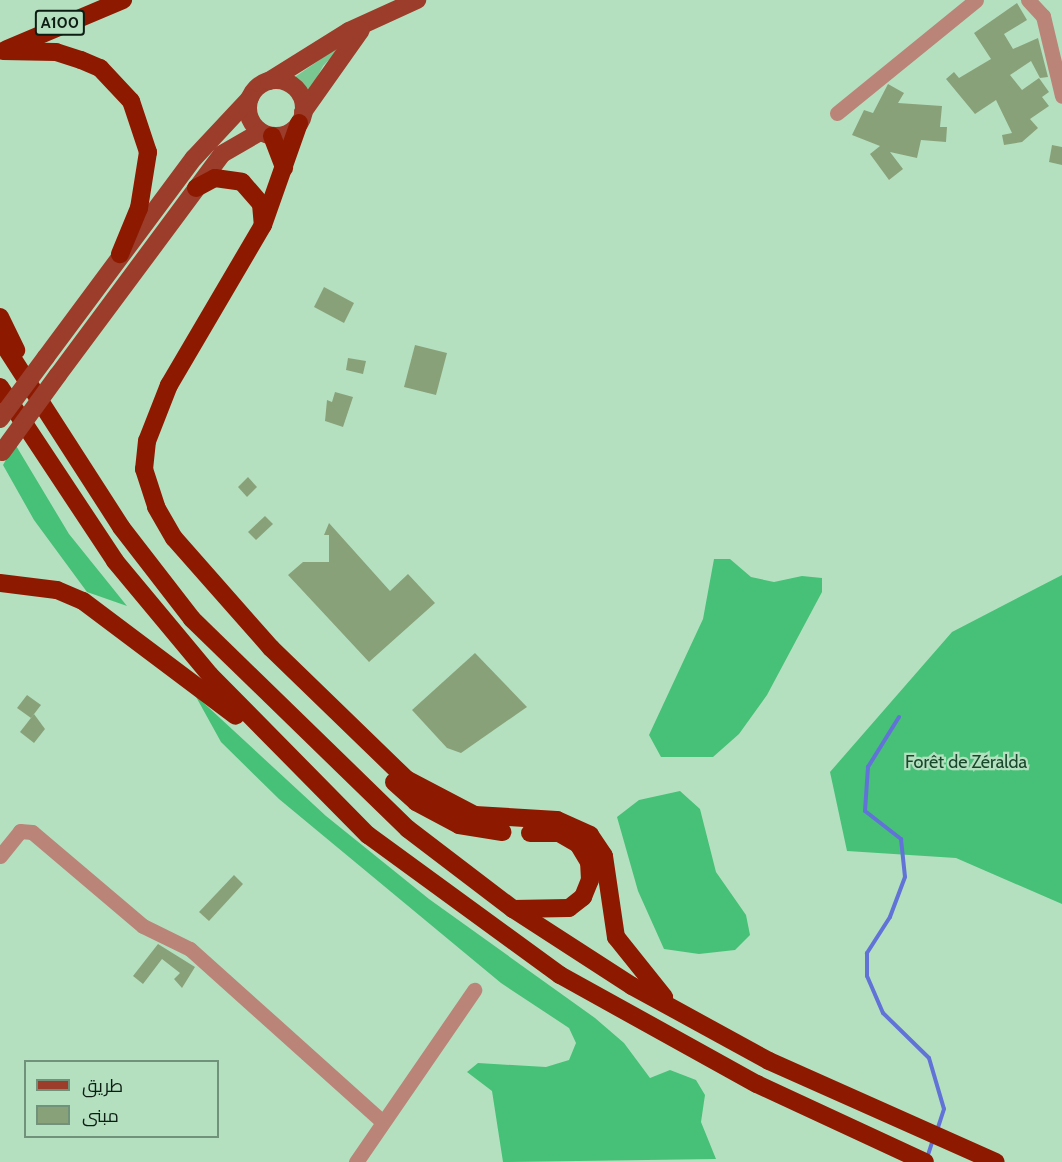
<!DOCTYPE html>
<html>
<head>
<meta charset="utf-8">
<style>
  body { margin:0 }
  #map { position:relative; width:1062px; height:1162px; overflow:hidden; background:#b4e0c0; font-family:Cabin,Cairo,sans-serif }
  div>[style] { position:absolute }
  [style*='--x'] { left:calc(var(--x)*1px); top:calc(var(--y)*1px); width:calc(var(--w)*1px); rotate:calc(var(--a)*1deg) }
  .green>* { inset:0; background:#7ac792 }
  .forest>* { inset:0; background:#47c177 }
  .stream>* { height:4px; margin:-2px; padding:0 2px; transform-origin:2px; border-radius:2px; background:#6273d7 }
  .building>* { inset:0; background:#89a179 }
  .minor>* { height:15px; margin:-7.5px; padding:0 7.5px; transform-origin:7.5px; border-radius:7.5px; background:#ba8578 }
  .major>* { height:18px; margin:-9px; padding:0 9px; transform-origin:9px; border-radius:9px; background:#9b3d2a }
  .major>.ring { margin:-9px; padding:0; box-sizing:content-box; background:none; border:18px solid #9b3d2a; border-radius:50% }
  .highway>* { height:18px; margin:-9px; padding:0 9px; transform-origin:9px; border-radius:9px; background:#8d1a00 }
  .major-bridge>* { height:18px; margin:-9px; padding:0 9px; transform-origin:9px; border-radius:9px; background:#9b3d2a }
  span { translate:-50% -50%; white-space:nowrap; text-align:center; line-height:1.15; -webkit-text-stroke:4.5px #b4e0c0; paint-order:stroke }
  .shield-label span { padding:2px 4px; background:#b4e0c0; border:2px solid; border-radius:4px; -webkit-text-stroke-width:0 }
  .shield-label { font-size:16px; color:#0d1d12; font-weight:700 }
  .park-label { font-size:18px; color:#18482a }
  .legend { position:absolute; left:24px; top:1060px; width:195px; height:78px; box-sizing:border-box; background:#b4e0c0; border:2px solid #71927a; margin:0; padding:8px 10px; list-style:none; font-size:18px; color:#0d1d12 }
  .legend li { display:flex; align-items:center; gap:12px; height:30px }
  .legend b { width:30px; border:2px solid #71927a }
</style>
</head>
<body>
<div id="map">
  <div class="green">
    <i style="clip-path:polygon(347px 41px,323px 66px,309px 93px,292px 79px)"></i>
  </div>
  <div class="forest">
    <i style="clip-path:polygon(15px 444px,69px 534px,127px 606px,87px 592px,34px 520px,3px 465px)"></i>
    <i style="clip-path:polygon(714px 559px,730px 559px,751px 577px,774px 582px,802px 576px,822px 578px,822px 592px,767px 695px,739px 734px,713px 757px,661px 757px,649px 735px,703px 619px)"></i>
    <i style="clip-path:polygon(1062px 575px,1062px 904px,956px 858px,847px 851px,830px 772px,952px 632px)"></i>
    <i style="clip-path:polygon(195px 695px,326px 816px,429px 899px,595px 1018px,624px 1043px,650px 1078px,670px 1070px,696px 1080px,705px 1095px,701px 1122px,716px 1159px,503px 1162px,492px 1091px,467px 1072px,478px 1063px,546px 1067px,569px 1060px,576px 1043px,569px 1028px,501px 983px,279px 799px,221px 742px)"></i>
    <i style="clip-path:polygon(680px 791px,700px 809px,716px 872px,746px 915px,750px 935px,735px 950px,699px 954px,664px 949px,638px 891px,617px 817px,639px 800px)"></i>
  </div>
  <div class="stream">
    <i style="--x:899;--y:717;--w:59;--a:121.8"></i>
    <i style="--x:868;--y:767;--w:44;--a:93.9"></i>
    <i style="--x:865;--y:811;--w:46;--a:37.9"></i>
    <i style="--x:901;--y:839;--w:38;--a:84"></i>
    <i style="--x:905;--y:877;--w:43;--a:110.6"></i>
    <i style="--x:890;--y:917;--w:43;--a:122.6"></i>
    <i style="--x:867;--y:953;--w:23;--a:90"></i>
    <i style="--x:867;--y:976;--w:40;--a:66.6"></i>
    <i style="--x:883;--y:1013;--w:64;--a:44.4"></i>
    <i style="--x:929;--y:1058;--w:53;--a:73.6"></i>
    <i style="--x:944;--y:1109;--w:22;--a:108"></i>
    <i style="--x:927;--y:1158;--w:19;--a:-72"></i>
  </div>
  <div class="building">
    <i style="clip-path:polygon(1017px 3px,1027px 20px,1004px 34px,1013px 49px,1038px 38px,1048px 77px,1040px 78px,1031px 61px,1010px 75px,1022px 90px,1039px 78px,1049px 92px,1042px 97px,1049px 106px,1030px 119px,1038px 128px,1022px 142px,1004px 145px,1002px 135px,1012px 133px,996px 100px,975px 114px,946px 79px,954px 72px,959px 78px,991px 59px,974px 33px)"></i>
    <i style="clip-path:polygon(888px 84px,904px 93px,898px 103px,942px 106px,940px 127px,947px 127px,946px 142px,921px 140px,917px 158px,890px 152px,903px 169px,889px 180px,870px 154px,880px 146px,852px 135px,864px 110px,873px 113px)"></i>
    <i style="clip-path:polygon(1052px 145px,1062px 147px,1062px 165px,1049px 162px)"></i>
    <i style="clip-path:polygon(324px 287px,354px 303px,344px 323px,314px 307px)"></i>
    <i style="clip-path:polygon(415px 345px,447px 353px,436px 395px,404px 387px)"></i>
    <i style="clip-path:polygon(348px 358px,366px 361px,363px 374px,346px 370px)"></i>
    <i style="clip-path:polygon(335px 392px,353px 397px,343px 427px,325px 421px,327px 400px,332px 402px)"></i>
    <i style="clip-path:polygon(248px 477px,257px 487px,247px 497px,238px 487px)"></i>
    <i style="clip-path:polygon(265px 516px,273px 524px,256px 540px,248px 532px)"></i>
    <i style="clip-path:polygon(329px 523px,390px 591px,408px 574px,435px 603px,369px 662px,288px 575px,303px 562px,329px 562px,329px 535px,324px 535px)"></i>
    <i style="clip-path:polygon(475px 653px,527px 707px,461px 753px,447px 748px,412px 710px)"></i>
    <i style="clip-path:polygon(27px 695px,41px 705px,31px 718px,17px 708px)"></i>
    <i style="clip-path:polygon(34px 714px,45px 729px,34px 743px,20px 732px)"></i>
    <i style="clip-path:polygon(234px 875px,243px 884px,209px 921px,199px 912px)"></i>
    <i style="clip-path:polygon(158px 944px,195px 967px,182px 988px,174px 979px,180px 973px,162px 959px,143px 984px,133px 976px)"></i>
  </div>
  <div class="minor">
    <i style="--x:1028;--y:0;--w:22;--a:47"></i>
    <i style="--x:1043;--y:16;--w:82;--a:76.6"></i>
    <i style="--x:837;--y:113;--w:179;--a:-39.1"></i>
    <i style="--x:0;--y:856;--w:32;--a:-51"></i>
    <i style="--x:20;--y:831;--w:12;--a:5"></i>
    <i style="--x:32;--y:832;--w:145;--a:40.3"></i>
    <i style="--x:143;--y:926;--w:52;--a:26.1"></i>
    <i style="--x:190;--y:949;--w:259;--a:41.9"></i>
    <i style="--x:356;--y:1162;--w:209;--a:-55.5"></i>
  </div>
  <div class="major">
    <i class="ring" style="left:248px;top:80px;width:38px;height:38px"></i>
    <i style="--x:269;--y:81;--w:94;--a:-32"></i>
    <i style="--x:349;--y:31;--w:75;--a:-24.5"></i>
    <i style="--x:303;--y:112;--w:100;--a:-54.7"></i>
    <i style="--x:46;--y:357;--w:248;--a:-53.4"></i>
    <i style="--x:194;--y:158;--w:82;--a:-47"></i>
    <i style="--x:58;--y:375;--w:275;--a:-53.4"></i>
    <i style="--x:222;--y:154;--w:44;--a:-30.1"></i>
  </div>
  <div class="highway">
    <i style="--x:7;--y:49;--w:126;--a:-22.9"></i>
    <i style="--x:3;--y:51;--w:53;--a:1.1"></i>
    <i style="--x:56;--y:52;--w:26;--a:18"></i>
    <i style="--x:81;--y:60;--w:21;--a:23"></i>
    <i style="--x:100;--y:68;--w:45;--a:46.8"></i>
    <i style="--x:131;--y:101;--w:54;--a:71.6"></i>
    <i style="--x:148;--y:152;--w:57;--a:99.1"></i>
    <i style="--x:139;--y:208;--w:50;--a:112.4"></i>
    <i style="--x:299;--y:123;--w:108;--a:109.4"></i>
    <i style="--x:263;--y:225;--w:186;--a:120.4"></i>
    <i style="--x:169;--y:385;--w:60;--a:111.4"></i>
    <i style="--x:147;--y:441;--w:28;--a:96"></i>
    <i style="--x:144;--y:469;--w:40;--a:72"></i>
    <i style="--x:156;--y:507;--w:36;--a:60"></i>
    <i style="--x:174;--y:538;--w:147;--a:48.6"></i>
    <i style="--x:271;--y:648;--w:188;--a:44.1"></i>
    <i style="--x:406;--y:779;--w:78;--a:27.6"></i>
    <i style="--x:475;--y:815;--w:82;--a:3.5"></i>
    <i style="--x:557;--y:820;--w:36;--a:24"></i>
    <i style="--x:590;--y:835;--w:25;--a:56"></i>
    <i style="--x:604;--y:856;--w:82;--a:81.6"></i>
    <i style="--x:616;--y:937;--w:77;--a:51.3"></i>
    <i style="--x:272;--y:136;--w:34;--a:69"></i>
    <i style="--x:196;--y:188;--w:21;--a:-28"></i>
    <i style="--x:215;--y:178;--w:27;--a:8"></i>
    <i style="--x:242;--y:182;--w:29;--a:49"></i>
    <i style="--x:261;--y:204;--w:21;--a:85"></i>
    <i style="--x:0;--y:317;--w:37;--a:64"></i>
    <i style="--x:0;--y:339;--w:224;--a:57.2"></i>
    <i style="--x:121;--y:527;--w:116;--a:52.3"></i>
    <i style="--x:192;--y:619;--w:301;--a:44.2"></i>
    <i style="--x:408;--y:829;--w:132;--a:37.3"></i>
    <i style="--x:513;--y:909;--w:142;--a:32.9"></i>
    <i style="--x:632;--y:986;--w:156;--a:28.7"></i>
    <i style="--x:769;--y:1061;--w:248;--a:24"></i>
    <i style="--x:0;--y:387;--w:209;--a:56.5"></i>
    <i style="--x:115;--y:561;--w:148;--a:50.2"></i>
    <i style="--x:210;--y:675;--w:225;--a:45.4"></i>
    <i style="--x:368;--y:835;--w:238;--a:36.1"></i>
    <i style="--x:560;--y:975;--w:225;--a:29"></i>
    <i style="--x:757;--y:1084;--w:185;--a:24.9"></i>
    <i style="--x:0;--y:583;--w:57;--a:7"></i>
    <i style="--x:57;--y:590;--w:28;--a:23"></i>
    <i style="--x:83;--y:601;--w:191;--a:36.9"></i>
    <i style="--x:394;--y:782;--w:30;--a:42"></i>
    <i style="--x:416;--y:802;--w:49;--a:28.1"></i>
    <i style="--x:459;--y:825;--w:44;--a:9.2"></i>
    <i style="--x:513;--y:909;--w:56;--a:-1"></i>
    <i style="--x:569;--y:908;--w:18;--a:-38"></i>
    <i style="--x:583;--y:897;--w:18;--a:-68"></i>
    <i style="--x:590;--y:880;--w:18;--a:-93"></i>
    <i style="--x:589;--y:862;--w:21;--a:-121"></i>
    <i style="--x:578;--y:844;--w:22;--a:-150"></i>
    <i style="--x:559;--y:833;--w:29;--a:180"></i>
  </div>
  <div class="major-bridge">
    <i style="--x:0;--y:419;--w:77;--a:-53.4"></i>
    <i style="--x:2;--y:452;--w:95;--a:-54"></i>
  </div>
  <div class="shield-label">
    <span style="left:60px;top:23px">A100</span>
  </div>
  <div class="park-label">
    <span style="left:966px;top:762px">Forêt de Zéralda</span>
  </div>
  <ul class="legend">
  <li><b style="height:8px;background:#9b3d2a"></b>طريق</li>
  <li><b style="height:16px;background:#89a179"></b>مبنى</li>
  </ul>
</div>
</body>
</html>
